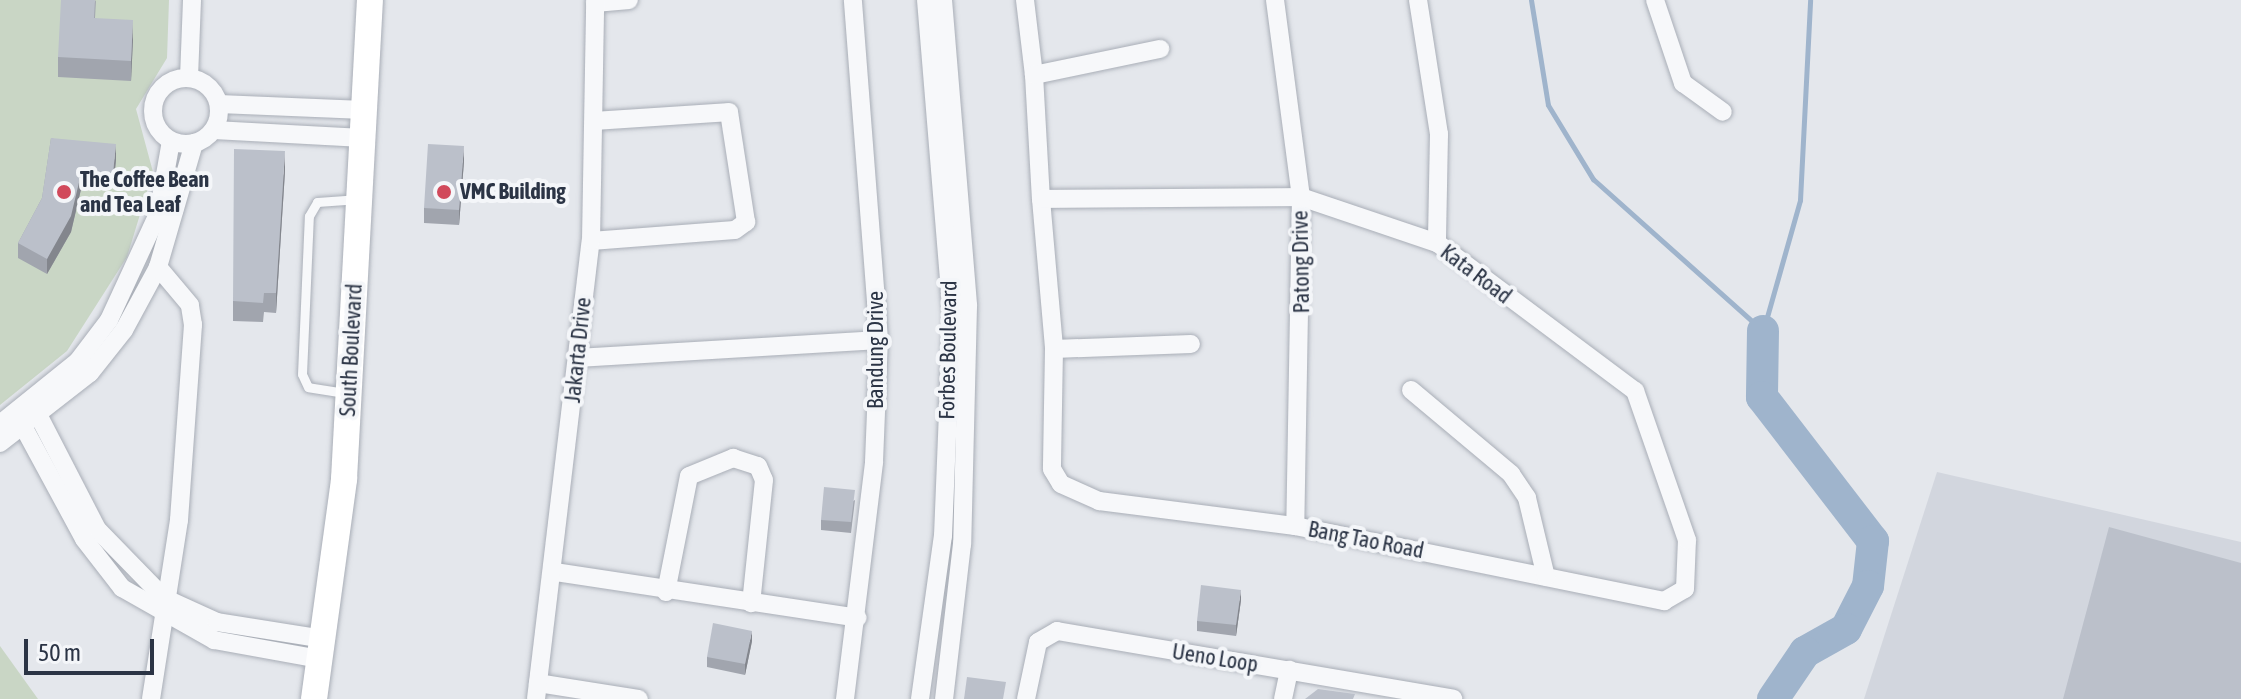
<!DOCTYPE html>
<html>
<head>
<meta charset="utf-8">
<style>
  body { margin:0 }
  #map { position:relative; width:2241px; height:699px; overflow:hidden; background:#e4e7ec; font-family:"Asap Condensed",sans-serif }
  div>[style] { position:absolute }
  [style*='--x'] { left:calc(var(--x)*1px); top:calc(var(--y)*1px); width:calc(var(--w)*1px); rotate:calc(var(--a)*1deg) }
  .built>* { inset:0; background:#d2d6de }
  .green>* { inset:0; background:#c9d6c5 }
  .stream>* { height:5px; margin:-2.5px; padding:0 2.5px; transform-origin:2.5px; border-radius:2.5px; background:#9fb4cc }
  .river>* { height:32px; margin:-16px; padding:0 16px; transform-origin:16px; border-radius:16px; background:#9fb4cc }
  .roads { filter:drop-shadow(0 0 2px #a9aeb7) drop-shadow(0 0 2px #a9aeb7) }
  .service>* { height:9px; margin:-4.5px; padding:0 4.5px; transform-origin:4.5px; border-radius:4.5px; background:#f7f8fa }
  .minor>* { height:18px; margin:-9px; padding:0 9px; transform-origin:9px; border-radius:9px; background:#f7f8fa }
  .minor>.ring { margin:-9px; padding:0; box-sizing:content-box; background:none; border:18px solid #f7f8fa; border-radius:50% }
  .secondary>* { height:26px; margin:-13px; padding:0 13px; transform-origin:13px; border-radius:13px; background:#fff }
  .wall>* { inset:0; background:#a1a5ae }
  .shaded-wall>* { inset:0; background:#83868d }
  .building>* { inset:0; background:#bbc0ca }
  .dots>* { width:22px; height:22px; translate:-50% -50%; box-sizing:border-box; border:4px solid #f4f6f9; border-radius:50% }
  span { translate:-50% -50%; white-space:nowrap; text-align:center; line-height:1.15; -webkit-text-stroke:8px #f4f6f9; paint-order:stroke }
  .poi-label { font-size:22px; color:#2b3445; font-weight:700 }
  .left { translate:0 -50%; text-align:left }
  .street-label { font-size:22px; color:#2b3445 }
  .scale { position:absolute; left:24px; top:639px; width:130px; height:36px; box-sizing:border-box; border:4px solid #2b3445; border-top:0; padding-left:10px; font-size:24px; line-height:28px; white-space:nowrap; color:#2b3445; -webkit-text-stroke:6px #f4f6f9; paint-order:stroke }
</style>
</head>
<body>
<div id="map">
  <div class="built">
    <i style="clip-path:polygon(1937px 472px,2241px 542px,2241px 699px,1864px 699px)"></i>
  </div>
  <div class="green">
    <i style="clip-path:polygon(0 0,169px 0,167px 58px,136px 109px,153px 172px,127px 257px,67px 351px,0 405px)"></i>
    <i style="clip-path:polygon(0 646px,38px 699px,0 699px)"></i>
  </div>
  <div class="stream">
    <i style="--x:1531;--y:0;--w:106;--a:80.8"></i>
    <i style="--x:1548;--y:105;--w:87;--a:58.7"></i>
    <i style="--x:1593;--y:179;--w:228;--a:41.8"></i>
    <i style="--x:1763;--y:331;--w:136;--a:-74.2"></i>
    <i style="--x:1800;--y:200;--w:200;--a:-87.1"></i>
  </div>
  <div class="river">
    <i style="--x:1763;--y:331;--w:66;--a:90.9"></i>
    <i style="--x:1762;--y:397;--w:182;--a:52.4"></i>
    <i style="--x:1873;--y:541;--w:45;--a:96.3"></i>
    <i style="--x:1868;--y:586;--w:48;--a:117.1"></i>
    <i style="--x:1846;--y:629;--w:47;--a:150.7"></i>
    <i style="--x:1805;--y:652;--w:57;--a:124.2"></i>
  </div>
  <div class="roads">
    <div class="service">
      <i style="--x:345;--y:393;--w:37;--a:-171"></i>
      <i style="--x:308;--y:387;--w:14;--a:-115"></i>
      <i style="--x:302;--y:374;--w:158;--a:-87.5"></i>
      <i style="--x:309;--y:216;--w:16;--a:-60"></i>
      <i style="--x:317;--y:202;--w:39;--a:-4"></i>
    </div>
    <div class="minor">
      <i style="--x:943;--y:0;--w:307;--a:85.3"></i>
      <i style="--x:968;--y:306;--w:238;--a:91.4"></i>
      <i style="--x:962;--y:544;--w:156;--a:96.6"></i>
      <i style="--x:1025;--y:0;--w:76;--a:83.2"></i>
      <i style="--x:1034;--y:75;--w:124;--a:86.8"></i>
      <i style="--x:1041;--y:199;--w:151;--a:85"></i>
      <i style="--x:1054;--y:349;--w:120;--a:91"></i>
      <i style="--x:1052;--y:469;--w:17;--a:59"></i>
      <i style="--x:1061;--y:484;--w:42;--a:24.1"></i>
      <i style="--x:1099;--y:501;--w:198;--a:7.3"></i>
      <i style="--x:1295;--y:526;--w:377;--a:11.5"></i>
      <i style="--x:1664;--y:601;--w:24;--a:-30"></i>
      <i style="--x:1685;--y:589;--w:49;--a:-87.7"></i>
      <i style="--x:1687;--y:540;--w:158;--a:-109.2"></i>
      <i style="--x:1635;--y:391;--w:247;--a:-143.2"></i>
      <i style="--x:1437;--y:243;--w:144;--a:-161.3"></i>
      <i style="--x:1301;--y:197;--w:260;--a:179.6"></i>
      <i style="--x:1275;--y:0;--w:199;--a:82.5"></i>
      <i style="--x:1301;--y:197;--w:329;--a:91"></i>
      <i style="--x:1418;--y:0;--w:136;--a:81.1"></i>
      <i style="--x:1439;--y:134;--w:109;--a:91.1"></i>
      <i style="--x:1655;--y:0;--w:88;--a:71.4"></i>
      <i style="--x:1683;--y:83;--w:49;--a:35.9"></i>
      <i style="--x:595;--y:3;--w:34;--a:-5"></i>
      <i style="--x:1034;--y:75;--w:129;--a:-11.7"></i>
      <i class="ring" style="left:153px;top:78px;width:48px;height:48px"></i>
      <i style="--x:189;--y:78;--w:78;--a:-87.8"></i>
      <i style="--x:219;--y:104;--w:145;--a:2.4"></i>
      <i style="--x:214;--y:130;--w:149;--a:3.1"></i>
      <i style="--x:591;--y:241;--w:144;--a:-4.4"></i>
      <i style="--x:735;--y:230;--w:14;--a:-36"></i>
      <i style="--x:746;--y:222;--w:111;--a:-98.8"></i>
      <i style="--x:729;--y:112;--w:134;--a:176.2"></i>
      <i style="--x:1054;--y:349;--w:137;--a:-2.1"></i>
      <i style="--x:577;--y:358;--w:303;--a:-3.4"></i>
      <i style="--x:1411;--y:390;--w:131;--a:40"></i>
      <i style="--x:1511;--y:474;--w:29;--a:56"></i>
      <i style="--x:1527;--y:498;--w:81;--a:76.5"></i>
      <i style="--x:32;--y:403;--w:142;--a:62.7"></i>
      <i style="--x:97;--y:529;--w:96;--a:45.8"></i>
      <i style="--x:164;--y:598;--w:58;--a:24.4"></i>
      <i style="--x:217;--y:622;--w:108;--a:9"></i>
      <i style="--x:17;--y:415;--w:141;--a:61.6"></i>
      <i style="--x:84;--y:539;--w:62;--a:52.2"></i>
      <i style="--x:122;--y:588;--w:106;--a:29.5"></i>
      <i style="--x:214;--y:640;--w:108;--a:10.2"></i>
      <i style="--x:0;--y:424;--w:100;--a:-38.9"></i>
      <i style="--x:78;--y:361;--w:51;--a:-52.9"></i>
      <i style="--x:109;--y:320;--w:117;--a:-65.2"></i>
      <i style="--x:158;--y:214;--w:74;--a:-79.9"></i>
      <i style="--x:0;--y:443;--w:114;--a:-37.9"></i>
      <i style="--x:90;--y:373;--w:55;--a:-51.7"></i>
      <i style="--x:124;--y:330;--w:72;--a:-61.6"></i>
      <i style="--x:158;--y:267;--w:129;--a:-73.8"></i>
      <i style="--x:555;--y:572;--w:306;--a:8.6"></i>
      <i style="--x:666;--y:592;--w:118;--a:-78.8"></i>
      <i style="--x:689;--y:476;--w:48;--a:-22.2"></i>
      <i style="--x:733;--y:458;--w:26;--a:18"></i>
      <i style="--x:758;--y:466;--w:15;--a:67"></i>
      <i style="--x:764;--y:480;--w:124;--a:96"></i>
      <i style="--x:538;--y:683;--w:102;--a:9"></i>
      <i style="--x:151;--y:699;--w:181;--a:-81.1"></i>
      <i style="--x:179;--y:520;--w:196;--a:-85.9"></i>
      <i style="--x:193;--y:325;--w:20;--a:-99"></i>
      <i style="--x:190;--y:305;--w:50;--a:-130.1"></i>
      <i style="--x:536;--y:699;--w:461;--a:-83.2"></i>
      <i style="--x:591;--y:241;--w:241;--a:-89"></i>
      <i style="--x:845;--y:699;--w:239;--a:-83"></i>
      <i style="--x:874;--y:462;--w:122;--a:-87.7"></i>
      <i style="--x:879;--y:340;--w:341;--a:-94.4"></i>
      <i style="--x:920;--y:699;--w:165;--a:-82"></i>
      <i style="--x:943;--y:536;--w:220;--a:-87.7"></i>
      <i style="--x:952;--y:316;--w:317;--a:-94.7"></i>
      <i style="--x:1026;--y:699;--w:58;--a:-78.1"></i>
      <i style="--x:1038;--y:642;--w:22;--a:-30"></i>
      <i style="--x:1057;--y:631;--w:402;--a:9.7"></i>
      <i style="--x:1283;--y:699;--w:30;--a:-78"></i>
    </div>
    <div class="secondary">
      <i style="--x:314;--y:699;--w:222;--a:-82.2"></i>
      <i style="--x:344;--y:479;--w:480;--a:-86.9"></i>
    </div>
  </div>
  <div class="wall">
    <i style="clip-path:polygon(96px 0,95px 18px,133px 39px,131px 81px,58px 77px,58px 57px)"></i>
    <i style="clip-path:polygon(51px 138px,116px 160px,113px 188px,82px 185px,71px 232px,47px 274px,18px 258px,18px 243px,42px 198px)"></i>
    <i style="clip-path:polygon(464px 161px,459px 225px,424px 223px,424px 208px)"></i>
    <i style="clip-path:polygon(285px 171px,276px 313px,264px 312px,263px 322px,233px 321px,233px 301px)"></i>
    <i style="clip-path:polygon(855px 500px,851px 533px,821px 530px,821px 520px)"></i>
    <i style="clip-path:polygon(1241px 600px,1236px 636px,1197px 631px,1197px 621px)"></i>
    <i style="clip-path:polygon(752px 641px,745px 675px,707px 667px,707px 657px)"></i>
  </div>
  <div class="shaded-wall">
    <i style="clip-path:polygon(133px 20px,133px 39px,131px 81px,131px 61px)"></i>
    <i style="clip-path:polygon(116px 144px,116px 160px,113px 188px,113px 173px)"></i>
    <i style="clip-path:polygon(464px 146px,464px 161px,459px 225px,459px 210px)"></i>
    <i style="clip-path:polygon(285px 151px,285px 171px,276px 313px,276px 293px)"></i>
    <i style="clip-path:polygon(82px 170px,82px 185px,71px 232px,47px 274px,47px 259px)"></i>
    <i style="clip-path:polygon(1241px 590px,1241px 600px,1236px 636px,1236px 625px)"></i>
    <i style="clip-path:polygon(752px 631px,752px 641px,745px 675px,745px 664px)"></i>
  </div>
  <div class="building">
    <i style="clip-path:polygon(61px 0,95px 0,94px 18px,133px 20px,131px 61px,58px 57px)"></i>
    <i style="clip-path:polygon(51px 138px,116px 144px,113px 173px,82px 170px,71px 216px,47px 259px,18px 243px,42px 198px)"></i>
    <i style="clip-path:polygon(428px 144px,464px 146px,459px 210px,424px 208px)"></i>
    <i style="clip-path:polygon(234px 149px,285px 151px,276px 293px,264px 293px,263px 303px,233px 301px)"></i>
    <i style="clip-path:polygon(824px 487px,855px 490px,851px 522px,821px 520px)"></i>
    <i style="clip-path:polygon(2109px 527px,2241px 563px,2241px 699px,2063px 699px)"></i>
    <i style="clip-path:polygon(1201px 585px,1241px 590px,1236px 625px,1197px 621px)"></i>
    <i style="clip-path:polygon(713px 623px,752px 631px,745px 664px,707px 657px)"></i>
    <i style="clip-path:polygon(967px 677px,1006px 682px,1003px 699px,964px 699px)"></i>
    <i style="clip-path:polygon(1318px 689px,1355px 694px,1353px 699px,1305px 699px)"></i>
  </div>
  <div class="dots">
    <i style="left:64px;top:192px;background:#d1495b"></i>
    <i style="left:444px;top:192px;background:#d1495b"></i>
  </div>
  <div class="poi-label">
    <span class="left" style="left:80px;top:192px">The Coffee Bean<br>and Tea Leaf</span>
    <span class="left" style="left:460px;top:192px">VMC Building</span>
  </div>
  <div class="street-label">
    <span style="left:1301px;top:262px;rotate:-91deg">Patong Drive</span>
    <span style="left:1476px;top:274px;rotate:37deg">Kata Road</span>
    <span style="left:351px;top:350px;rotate:-87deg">South Boulevard</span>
    <span style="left:578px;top:350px;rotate:-84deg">Jakarta Drive</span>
    <span style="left:876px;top:350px;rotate:-90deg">Bandung Drive</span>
    <span style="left:948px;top:350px;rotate:-89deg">Forbes Boulevard</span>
    <span style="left:1366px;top:540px;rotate:11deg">Bang Tao Road</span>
    <span style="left:1215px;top:658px;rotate:9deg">Ueno Loop</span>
  </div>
  <div class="scale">50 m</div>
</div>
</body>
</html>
